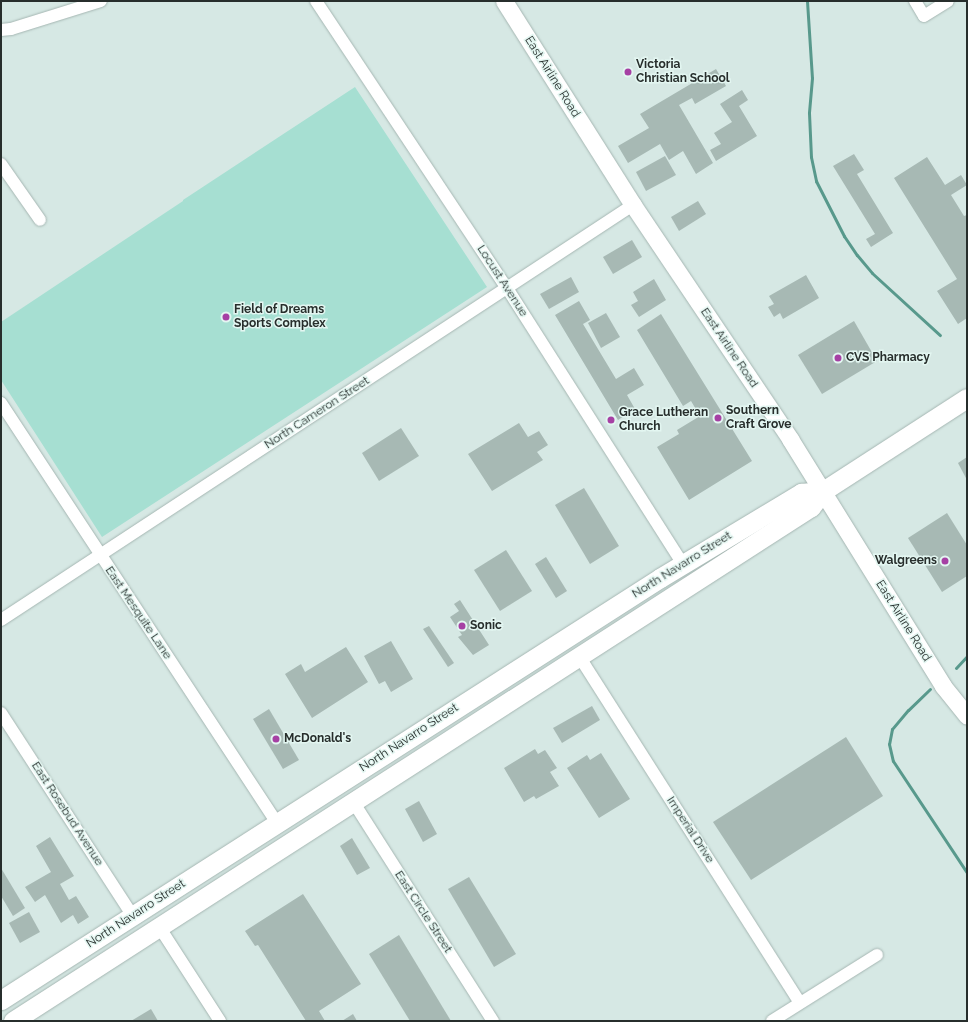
<!DOCTYPE html>
<html>
<head>
<meta charset="utf-8">
<style>
  body { margin:0 }
  #map { position:relative; width:968px; height:1022px; overflow:hidden; background:#d6e8e4; font-family:Raleway,sans-serif }
  div>[style] { position:absolute }
  [style*='--x'] { left:calc(var(--x)*1px); top:calc(var(--y)*1px); width:calc(var(--w)*1px); rotate:calc(var(--a)*1deg) }
  .green>* { inset:0; background:#a6dfd2 }
  .stream>* { height:3px; margin:-1.5px; padding:0 1.5px; transform-origin:1.5px; border-radius:1.5px; background:#58998c }
  .building>* { inset:0; background:#a7b9b4 }
  .roads { filter:drop-shadow(0 0 1px #a5b6b2) drop-shadow(0 0 1px #a5b6b2) }
  .street>* { height:12px; margin:-6px; padding:0 6px; transform-origin:6px; border-radius:6px; background:#fff }
  .secondary>* { height:17px; margin:-8.5px; padding:0 8.5px; transform-origin:8.5px; border-radius:8.5px; background:#fff }
  .primary>* { height:19px; margin:-9.5px; padding:0 9.5px; transform-origin:9.5px; border-radius:9.5px; background:#fff }
  .dots>* { width:11px; height:11px; translate:-50% -50%; box-sizing:border-box; border:2px solid #e3f6f1; border-radius:50% }
  span { translate:-50% -50%; white-space:nowrap; text-align:center; line-height:1.15; -webkit-text-stroke:3px #e3f6f1; paint-order:stroke }
  .poi-label { font-size:12px; color:#272e2c; font-weight:700 }
  .left { translate:0 -50%; text-align:left }
  .right { translate:-100% -50%; text-align:right }
  .street-label { font-size:12px; color:#272e2c }
  .frame { position:absolute; inset:0; border:2px solid #272e2c; pointer-events:none }
</style>
</head>
<body>
<div id="map">
  <div class="green">
    <i style="clip-path:polygon(355px 87px,487px 287px,102px 537px,1px 380px,1px 322px,183px 201px,183px 200px)"></i>
  </div>
  <div class="stream">
    <i style="--x:807;--y:1;--w:77;--a:86.3"></i>
    <i style="--x:812;--y:78;--w:35;--a:95"></i>
    <i style="--x:809;--y:113;--w:44;--a:87.4"></i>
    <i style="--x:811;--y:157;--w:25;--a:78"></i>
    <i style="--x:816;--y:181;--w:62;--a:63"></i>
    <i style="--x:844;--y:236;--w:23;--a:56"></i>
    <i style="--x:857;--y:255;--w:23;--a:50"></i>
    <i style="--x:872;--y:273;--w:92;--a:42.4"></i>
    <i style="--x:956;--y:668;--w:16;--a:-47"></i>
    <i style="--x:930;--y:689;--w:30;--a:136"></i>
    <i style="--x:908;--y:710;--w:25;--a:130"></i>
    <i style="--x:892;--y:729;--w:15;--a:101"></i>
    <i style="--x:889;--y:744;--w:17;--a:77"></i>
    <i style="--x:893;--y:761;--w:134;--a:56.5"></i>
  </div>
  <div class="building">
    <i style="clip-path:polygon(716px 69px,726px 86px,695px 104px,692px 98px,679px 105px,713px 163px,696px 174px,683px 151px,669px 160px,660px 144px,628px 163px,618px 146px,649px 128px,640px 114px)"></i>
    <i style="clip-path:polygon(742px 90px,748px 100px,739px 106px,757px 136px,716px 161px,710px 150px,721px 144px,714px 133px,732px 122px,720px 104px)"></i>
    <i style="clip-path:polygon(854px 154px,864px 170px,857px 174px,893px 233px,871px 247px,866px 239px,875px 234px,833px 166px)"></i>
    <i style="clip-path:polygon(665px 156px,676px 175px,646px 191px,636px 172px)"></i>
    <i style="clip-path:polygon(927px 157px,945px 185px,961px 175px,967px 185px,951px 195px,964px 216px,967px 215px,967px 318px,958px 324px,937px 291px,957px 279px,894px 178px)"></i>
    <i style="clip-path:polygon(698px 201px,706px 214px,679px 231px,671px 217px)"></i>
    <i style="clip-path:polygon(632px 240px,642px 257px,613px 274px,603px 257px)"></i>
    <i style="clip-path:polygon(806px 275px,819px 298px,783px 319px,780px 313px,774px 317px,768px 307px,774px 304px,769px 296px)"></i>
    <i style="clip-path:polygon(571px 277px,579px 292px,549px 309px,540px 294px)"></i>
    <i style="clip-path:polygon(654px 279px,666px 300px,639px 317px,631px 305px,638px 301px,633px 292px)"></i>
    <i style="clip-path:polygon(579px 301px,590px 320px,583px 324px,616px 379px,634px 368px,644px 385px,627px 395px,635px 409px,618px 420px,555px 315px)"></i>
    <i style="clip-path:polygon(606px 313px,620px 337px,601px 348px,588px 323px)"></i>
    <i style="clip-path:polygon(661px 314px,752px 461px,689px 500px,657px 447px,679px 434px,677px 430px,700px 416px,691px 401px,683px 406px,637px 330px)"></i>
    <i style="clip-path:polygon(854px 321px,877px 361px,822px 394px,798px 355px)"></i>
    <i style="clip-path:polygon(519px 423px,528px 437px,539px 431px,548px 445px,537px 452px,543px 460px,492px 491px,468px 454px)"></i>
    <i style="clip-path:polygon(401px 428px,419px 456px,379px 481px,362px 453px)"></i>
    <i style="clip-path:polygon(967px 457px,967px 480px,958px 463px)"></i>
    <i style="clip-path:polygon(584px 488px,619px 546px,590px 564px,555px 505px)"></i>
    <i style="clip-path:polygon(947px 513px,967px 545px,967px 576px,942px 592px,908px 538px)"></i>
    <i style="clip-path:polygon(506px 550px,532px 591px,500px 611px,474px 570px)"></i>
    <i style="clip-path:polygon(546px 557px,567px 591px,556px 598px,535px 564px)"></i>
    <i style="clip-path:polygon(460px 600px,489px 645px,473px 655px,458px 637px,462px 635px,450px 617px,459px 611px,454px 604px)"></i>
    <i style="clip-path:polygon(429px 626px,454px 663px,448px 667px,423px 629px)"></i>
    <i style="clip-path:polygon(391px 641px,413px 679px,391px 692px,385px 681px,379px 684px,364px 656px)"></i>
    <i style="clip-path:polygon(346px 647px,368px 682px,312px 718px,285px 674px,301px 664px,305px 672px)"></i>
    <i style="clip-path:polygon(592px 706px,600px 720px,562px 743px,553px 728px)"></i>
    <i style="clip-path:polygon(269px 709px,299px 760px,283px 769px,253px 719px)"></i>
    <i style="clip-path:polygon(846px 737px,883px 796px,751px 880px,713px 822px)"></i>
    <i style="clip-path:polygon(535px 749px,538px 754px,545px 750px,557px 768px,550px 772px,559px 786px,536px 799px,534px 796px,524px 802px,504px 768px)"></i>
    <i style="clip-path:polygon(601px 753px,630px 799px,599px 818px,567px 768px,587px 755px,590px 760px)"></i>
    <i style="clip-path:polygon(419px 801px,437px 834px,423px 842px,405px 809px)"></i>
    <i style="clip-path:polygon(50px 837px,74px 876px,60px 884px,69px 900px,76px 896px,89px 917px,78px 924px,73px 915px,61px 923px,45px 895px,35px 902px,25px 887px,51px 872px,36px 846px)"></i>
    <i style="clip-path:polygon(352px 838px,370px 868px,357px 875px,340px 846px)"></i>
    <i style="clip-path:polygon(1px 868px,25px 908px,13px 916px,1px 896px)"></i>
    <i style="clip-path:polygon(469px 877px,516px 954px,494px 967px,448px 889px)"></i>
    <i style="clip-path:polygon(303px 894px,361px 984px,319px 1011px,325px 1021px,306px 1021px,258px 945px,255px 946px,245px 931px)"></i>
    <i style="clip-path:polygon(29px 912px,40px 932px,20px 943px,9px 923px)"></i>
    <i style="clip-path:polygon(399px 935px,451px 1021px,410px 1021px,369px 954px)"></i>
    <i style="clip-path:polygon(151px 1009px,158px 1021px,131px 1021px)"></i>
    <i style="clip-path:polygon(353px 1014px,357px 1021px,342px 1021px)"></i>
  </div>
  <div class="roads">
    <div class="street">
      <i style="--x:316;--y:1;--w:345;--a:56.4"></i>
      <i style="--x:507;--y:288;--w:327;--a:57.5"></i>
      <i style="--x:915;--y:1;--w:17;--a:59"></i>
      <i style="--x:924;--y:16;--w:28;--a:-32"></i>
      <i style="--x:1;--y:30;--w:10;--a:-6"></i>
      <i style="--x:11;--y:29;--w:94;--a:-17.3"></i>
      <i style="--x:1;--y:164;--w:68;--a:55.1"></i>
      <i style="--x:1;--y:403;--w:503;--a:56.69"></i>
      <i style="--x:1;--y:620;--w:756;--a:-33.29"></i>
      <i style="--x:579;--y:656;--w:411;--a:57.5"></i>
      <i style="--x:1;--y:713;--w:242;--a:57"></i>
      <i style="--x:354;--y:803;--w:259;--a:57.5"></i>
      <i style="--x:160;--y:928;--w:111;--a:57.2"></i>
      <i style="--x:772;--y:1021;--w:124;--a:-32.2"></i>
    </div>
    <div class="secondary">
      <i style="--x:504;--y:1;--w:241;--a:57.7"></i>
      <i style="--x:633;--y:205;--w:282;--a:56.1"></i>
      <i style="--x:790;--y:439;--w:291;--a:58.2"></i>
      <i style="--x:943;--y:686;--w:38;--a:51"></i>
    </div>
    <div class="primary">
      <i style="--x:1;--y:1000;--w:783;--a:-32.63"></i>
      <i style="--x:660;--y:578;--w:165;--a:-31.1"></i>
      <i style="--x:801;--y:493;--w:22;--a:-5"></i>
      <i style="--x:13;--y:1021;--w:949;--a:-32.79"></i>
      <i style="--x:811;--y:507;--w:20;--a:-53"></i>
      <i style="--x:823;--y:491;--w:171;--a:-32.9"></i>
    </div>
  </div>
  <div class="dots">
    <i style="left:628px;top:72px;background:#a640a4"></i>
    <i style="left:226px;top:317px;background:#a640a4"></i>
    <i style="left:838px;top:358px;background:#a640a4"></i>
    <i style="left:718px;top:418px;background:#a640a4"></i>
    <i style="left:611px;top:420px;background:#a640a4"></i>
    <i style="left:945px;top:561px;background:#a640a4"></i>
    <i style="left:462px;top:626px;background:#a640a4"></i>
    <i style="left:276px;top:739px;background:#a640a4"></i>
  </div>
  <div class="poi-label">
    <span class="left" style="left:636px;top:72px">Victoria<br>Christian School</span>
    <span class="left" style="left:234px;top:317px">Field of Dreams<br>Sports Complex</span>
    <span class="left" style="left:846px;top:358px">CVS Pharmacy</span>
    <span class="left" style="left:726px;top:418px">Southern<br>Craft Grove</span>
    <span class="left" style="left:619px;top:420px">Grace Lutheran<br>Church</span>
    <span class="right" style="left:937px;top:561px">Walgreens</span>
    <span class="left" style="left:470px;top:626px">Sonic</span>
    <span class="left" style="left:284px;top:739px">McDonald's</span>
  </div>
  <div class="street-label">
    <span style="left:552px;top:77px;rotate:58deg">East Airline Road</span>
    <span style="left:502px;top:281px;rotate:57deg">Locust Avenue</span>
    <span style="left:729px;top:348px;rotate:56deg">East Airline Road</span>
    <span style="left:317px;top:413px;rotate:-33deg">North Cameron Street</span>
    <span style="left:682px;top:565px;rotate:-32deg">North Navarro Street</span>
    <span style="left:138px;top:613px;rotate:56deg">East Mesquite Lane</span>
    <span style="left:903px;top:621px;rotate:58deg">East Airline Road</span>
    <span style="left:409px;top:738px;rotate:-33deg">North Navarro Street</span>
    <span style="left:67px;top:814px;rotate:57deg">East Rosebud Avenue</span>
    <span style="left:690px;top:830px;rotate:57deg">Imperial Drive</span>
    <span style="left:423px;top:912px;rotate:57deg">East Circle Street</span>
    <span style="left:136px;top:914px;rotate:-33deg">North Navarro Street</span>
  </div>
  <div class="frame"></div>
</div>
</body>
</html>
